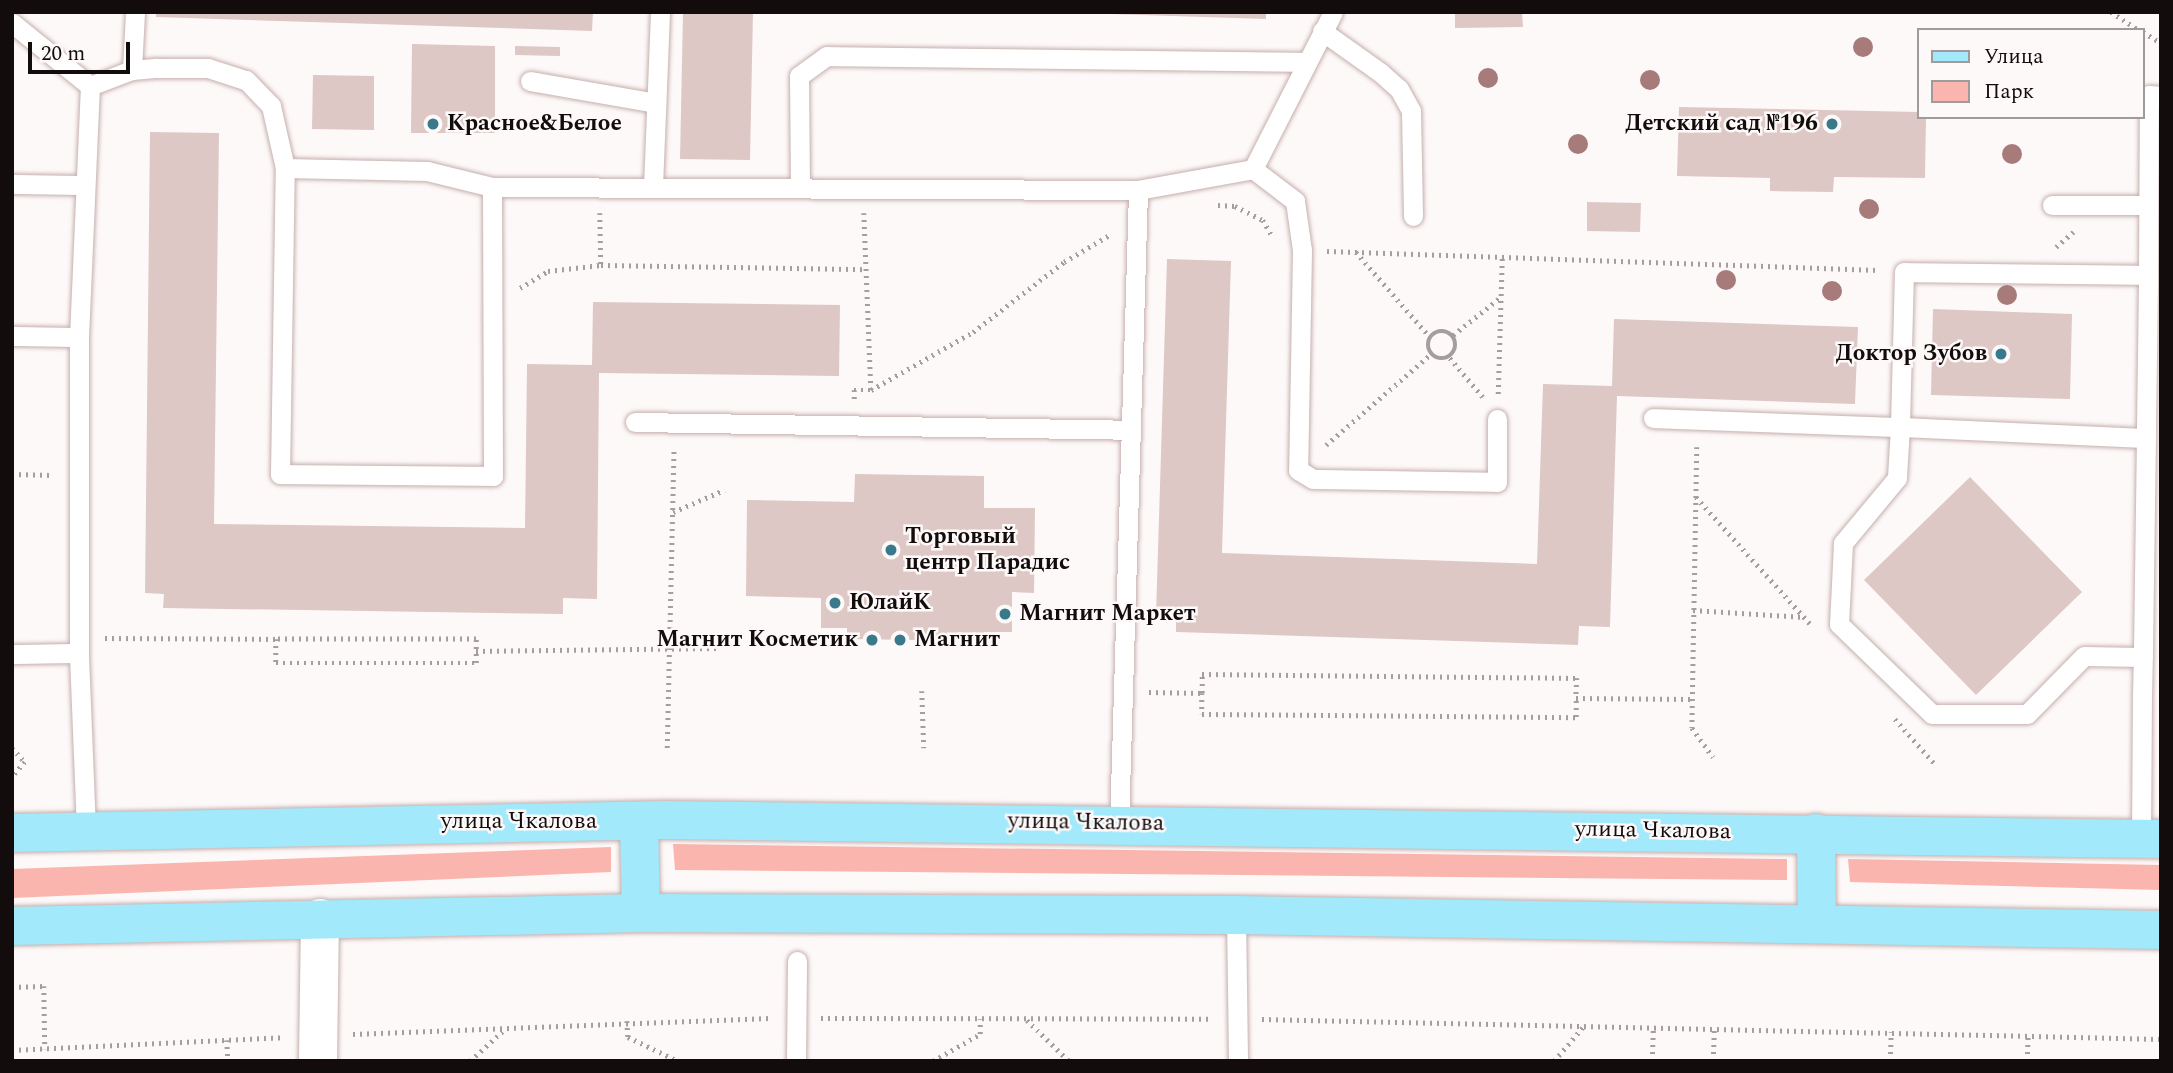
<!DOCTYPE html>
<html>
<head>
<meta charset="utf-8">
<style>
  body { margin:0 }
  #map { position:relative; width:2173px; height:1073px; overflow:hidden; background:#fef9f9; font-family:Spectral,serif }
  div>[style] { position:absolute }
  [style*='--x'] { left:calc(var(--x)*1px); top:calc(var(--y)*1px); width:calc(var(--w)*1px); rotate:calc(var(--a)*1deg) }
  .green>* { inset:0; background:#fab5ae }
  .building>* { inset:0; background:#ddc8c5 }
  .path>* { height:4.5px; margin-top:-2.25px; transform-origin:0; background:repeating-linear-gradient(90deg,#a49e9e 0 2px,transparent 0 7px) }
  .path>.ring { margin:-2.25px; padding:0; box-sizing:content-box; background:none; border:4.5px solid #a49e9e; border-radius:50% }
  .roads { filter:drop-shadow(0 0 2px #c4afac) drop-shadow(0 0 2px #c4afac) }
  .service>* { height:19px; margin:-9.5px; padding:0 9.5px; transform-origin:9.5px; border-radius:9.5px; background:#fff }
  .minor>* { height:38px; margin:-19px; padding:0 19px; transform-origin:19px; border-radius:19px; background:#fff }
  .primary>* { height:38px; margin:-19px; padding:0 19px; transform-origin:19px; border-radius:19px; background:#a1e9fb }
  .trees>* { width:20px; height:20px; margin:-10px; border-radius:50%; background:#a87b7b }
  .dots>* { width:19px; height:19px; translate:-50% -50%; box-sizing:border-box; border:4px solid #fef9f9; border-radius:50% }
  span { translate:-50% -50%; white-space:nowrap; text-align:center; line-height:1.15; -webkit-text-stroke:5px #fef9f9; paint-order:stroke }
  .poi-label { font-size:23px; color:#130c0c; font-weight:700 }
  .left { translate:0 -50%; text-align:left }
  .right { translate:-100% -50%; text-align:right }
  .street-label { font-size:23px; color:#130c0c }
  .frame { position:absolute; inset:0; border:14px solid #130c0c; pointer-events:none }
  .legend { position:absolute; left:1917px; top:28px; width:228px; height:91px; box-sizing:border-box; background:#fef9f9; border:2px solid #a09a9a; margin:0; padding:9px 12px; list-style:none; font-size:21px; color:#130c0c }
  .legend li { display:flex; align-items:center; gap:14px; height:35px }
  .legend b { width:35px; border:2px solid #a09a9a }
  .scale { position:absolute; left:28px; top:42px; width:102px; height:32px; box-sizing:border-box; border:4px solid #130c0c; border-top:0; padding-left:9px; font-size:21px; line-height:24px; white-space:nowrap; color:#130c0c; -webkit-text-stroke:5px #fef9f9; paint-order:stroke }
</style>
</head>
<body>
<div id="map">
  <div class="green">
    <i style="clip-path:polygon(673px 844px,1787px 859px,1787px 880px,675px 870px)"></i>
    <i style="clip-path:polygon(611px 847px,611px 872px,12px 898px,12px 869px)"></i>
    <i style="clip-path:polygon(1848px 859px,2161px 865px,2161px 890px,1850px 882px)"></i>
  </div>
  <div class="building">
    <i style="clip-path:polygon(156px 12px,593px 12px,592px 31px,156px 17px)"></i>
    <i style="clip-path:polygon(683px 12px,753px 12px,750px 160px,680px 159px)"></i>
    <i style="clip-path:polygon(1047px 12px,1266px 12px,1266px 19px)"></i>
    <i style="clip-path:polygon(1455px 12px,1522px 12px,1523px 27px,1455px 28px)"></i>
    <i style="clip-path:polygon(412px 44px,495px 46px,495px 133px,411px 133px)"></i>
    <i style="clip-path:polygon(515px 46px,560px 47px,560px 56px,515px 55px)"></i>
    <i style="clip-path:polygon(313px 75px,374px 76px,374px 130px,312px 129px)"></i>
    <i style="clip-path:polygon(1679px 107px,1919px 112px,1919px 117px,1926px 117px,1925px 178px,1834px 177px,1833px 192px,1770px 191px,1770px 178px,1677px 176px)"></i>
    <i style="clip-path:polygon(150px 132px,219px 133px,214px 524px,525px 528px,527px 364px,592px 365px,593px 302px,840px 305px,839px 376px,599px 373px,597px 599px,563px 598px,563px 614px,163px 608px,164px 594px,145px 593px)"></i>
    <i style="clip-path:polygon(1587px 202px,1641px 203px,1640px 232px,1587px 231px)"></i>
    <i style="clip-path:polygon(1167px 259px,1231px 261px,1222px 553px,1537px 564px,1543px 384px,1612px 386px,1614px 319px,1858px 327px,1855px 404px,1617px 396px,1610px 627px,1579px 626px,1578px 645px,1176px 632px,1176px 615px,1156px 615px)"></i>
    <i style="clip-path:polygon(1933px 309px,2072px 314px,2070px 399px,1931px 395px)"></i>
    <i style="clip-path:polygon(855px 474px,984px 476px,984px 508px,1035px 508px,1034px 593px,1012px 592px,1012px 632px,984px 632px,984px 641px,847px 639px,847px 628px,821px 628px,821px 598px,746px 596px,747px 500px,854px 502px)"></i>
    <i style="clip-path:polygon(1970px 477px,2082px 592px,1976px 695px,1864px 580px)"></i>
  </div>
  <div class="path">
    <i style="--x:2111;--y:12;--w:33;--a:33"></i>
    <i style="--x:2143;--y:32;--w:21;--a:31"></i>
    <i style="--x:1218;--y:205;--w:17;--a:3"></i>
    <i style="--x:1235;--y:206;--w:31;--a:27"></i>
    <i style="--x:1263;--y:220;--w:16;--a:60"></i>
    <i style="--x:600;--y:213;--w:52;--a:88.9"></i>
    <i style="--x:601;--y:265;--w:266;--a:0.9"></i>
    <i style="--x:864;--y:213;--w:177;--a:87.7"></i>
    <i style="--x:2056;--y:247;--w:23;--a:-41"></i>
    <i style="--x:1327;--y:251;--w:551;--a:1.97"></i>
    <i style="--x:1356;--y:252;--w:113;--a:49"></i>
    <i style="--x:520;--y:288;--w:33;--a:-31"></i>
    <i style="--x:548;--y:271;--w:53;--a:-6.5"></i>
    <i class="ring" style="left:1428px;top:331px;width:23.5px;height:23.5px"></i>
    <i style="--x:1453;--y:335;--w:61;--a:-38.4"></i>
    <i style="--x:1450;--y:358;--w:51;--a:49.8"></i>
    <i style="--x:1498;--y:394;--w:136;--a:-88.3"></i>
    <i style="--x:854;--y:399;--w:9;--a:-90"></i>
    <i style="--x:854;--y:390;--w:17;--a:0"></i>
    <i style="--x:871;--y:390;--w:117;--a:-29.6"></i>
    <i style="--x:973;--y:332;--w:115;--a:-37.6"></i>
    <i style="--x:1064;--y:262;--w:55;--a:-30.8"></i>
    <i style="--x:1326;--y:445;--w:139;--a:-40.9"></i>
    <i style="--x:1697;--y:447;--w:281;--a:91"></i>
    <i style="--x:1692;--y:728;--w:36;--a:54"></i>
    <i style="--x:12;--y:474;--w:41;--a:1.4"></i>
    <i style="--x:1696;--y:497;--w:173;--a:48"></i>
    <i style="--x:673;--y:512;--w:56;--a:-23.3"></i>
    <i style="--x:1693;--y:610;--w:111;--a:3.6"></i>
    <i style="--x:105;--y:638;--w:171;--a:0.3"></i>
    <i style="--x:276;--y:639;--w:24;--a:90"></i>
    <i style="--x:276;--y:663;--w:200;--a:0"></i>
    <i style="--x:476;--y:663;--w:24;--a:-90"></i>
    <i style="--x:476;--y:639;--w:200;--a:180"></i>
    <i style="--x:476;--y:651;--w:245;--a:-0.7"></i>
    <i style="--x:922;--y:691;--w:57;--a:88"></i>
    <i style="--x:1149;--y:692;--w:53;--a:1.1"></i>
    <i style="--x:1202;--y:693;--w:19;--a:-90"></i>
    <i style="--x:1202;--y:674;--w:375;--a:0.6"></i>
    <i style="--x:1577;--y:678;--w:20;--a:93"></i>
    <i style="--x:1576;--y:698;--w:115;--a:0.5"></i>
    <i style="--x:1202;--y:693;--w:21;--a:90"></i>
    <i style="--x:1202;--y:714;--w:374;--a:0.5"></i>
    <i style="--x:1576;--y:717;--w:19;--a:-90"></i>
    <i style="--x:1895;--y:719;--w:59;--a:48.4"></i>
    <i style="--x:12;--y:748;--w:19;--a:47"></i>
    <i style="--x:25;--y:762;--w:20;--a:131"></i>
    <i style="--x:667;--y:748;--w:300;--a:-88.7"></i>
    <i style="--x:12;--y:987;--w:32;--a:-2"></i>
    <i style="--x:44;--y:986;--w:63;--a:89.1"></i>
    <i style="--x:821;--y:1018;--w:391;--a:0.1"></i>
    <i style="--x:1262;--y:1019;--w:899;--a:1.27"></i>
    <i style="--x:1027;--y:1020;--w:59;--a:44.3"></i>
    <i style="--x:627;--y:1021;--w:16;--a:86"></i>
    <i style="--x:628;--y:1037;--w:55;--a:25.6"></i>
    <i style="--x:353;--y:1034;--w:418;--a:-2.2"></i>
    <i style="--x:227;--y:1040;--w:21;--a:87"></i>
    <i style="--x:12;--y:1050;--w:273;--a:-2.7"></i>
    <i style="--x:470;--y:1061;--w:47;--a:-42.4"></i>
    <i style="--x:933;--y:1061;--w:54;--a:-29.9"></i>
    <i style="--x:980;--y:1034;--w:15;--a:-90"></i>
    <i style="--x:1554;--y:1061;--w:45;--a:-49.5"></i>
    <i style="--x:1652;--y:1061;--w:34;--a:-88"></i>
    <i style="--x:1713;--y:1061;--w:34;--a:-88"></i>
    <i style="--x:1890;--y:1061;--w:29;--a:-88"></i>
    <i style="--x:2027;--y:1061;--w:25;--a:-88"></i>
  </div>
  <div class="roads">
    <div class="service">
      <i style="--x:12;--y:23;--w:100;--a:38.9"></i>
      <i style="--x:1322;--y:31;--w:72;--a:35.4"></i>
      <i style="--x:1381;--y:73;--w:24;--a:42"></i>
      <i style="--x:1399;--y:89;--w:25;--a:61"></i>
      <i style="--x:1411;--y:111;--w:105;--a:88.9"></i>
      <i style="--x:132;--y:70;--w:58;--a:-87"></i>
      <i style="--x:530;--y:81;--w:128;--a:9.9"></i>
      <i style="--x:1253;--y:169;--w:53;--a:37.3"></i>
      <i style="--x:1295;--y:201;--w:49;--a:81.9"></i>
      <i style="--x:1302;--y:250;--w:220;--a:91"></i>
      <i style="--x:1298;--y:470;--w:17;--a:31"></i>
      <i style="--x:1313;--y:479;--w:184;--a:0.9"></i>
      <i style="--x:1497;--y:482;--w:63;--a:-90"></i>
      <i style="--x:12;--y:184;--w:73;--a:0.8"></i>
      <i style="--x:492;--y:187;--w:289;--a:89.8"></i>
      <i style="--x:493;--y:476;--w:213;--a:-179.5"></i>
      <i style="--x:280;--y:474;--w:306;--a:-89.1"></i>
      <i style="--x:285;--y:168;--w:142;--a:1.2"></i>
      <i style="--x:427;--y:171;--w:67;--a:13.8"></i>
      <i style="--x:492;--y:187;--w:646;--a:0.27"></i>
      <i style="--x:1138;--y:190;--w:117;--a:-10.3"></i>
      <i style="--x:1253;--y:169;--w:176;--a:-63"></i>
      <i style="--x:653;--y:187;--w:175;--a:-87.7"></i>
      <i style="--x:800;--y:188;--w:112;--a:-90.5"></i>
      <i style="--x:799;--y:76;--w:34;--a:-36"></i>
      <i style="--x:827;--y:56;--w:478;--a:0.7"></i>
      <i style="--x:2052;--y:205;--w:95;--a:0"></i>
      <i style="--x:2148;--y:275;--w:180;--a:-89.7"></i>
      <i style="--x:2149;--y:95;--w:12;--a:5"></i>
      <i style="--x:12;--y:336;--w:67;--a:0.9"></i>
      <i style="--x:1653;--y:418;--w:247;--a:2.1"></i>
      <i style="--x:1900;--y:427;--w:51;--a:93.4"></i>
      <i style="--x:1897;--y:478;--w:85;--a:129.7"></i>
      <i style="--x:1843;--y:543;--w:81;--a:92.8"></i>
      <i style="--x:1839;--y:624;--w:129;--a:44.1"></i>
      <i style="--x:1932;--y:714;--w:95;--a:0"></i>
      <i style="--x:2027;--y:714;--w:81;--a:-45.5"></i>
      <i style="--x:2084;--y:656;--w:59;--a:1"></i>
      <i style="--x:635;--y:422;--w:494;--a:0.9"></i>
      <i style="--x:12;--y:654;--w:67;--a:-0.9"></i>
      <i style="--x:1119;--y:824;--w:634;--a:-88.28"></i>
      <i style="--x:86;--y:830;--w:177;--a:-92.3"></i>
      <i style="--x:79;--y:653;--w:316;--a:-90"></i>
      <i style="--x:79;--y:337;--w:251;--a:-87.5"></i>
      <i style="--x:90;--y:86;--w:45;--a:-20.9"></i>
      <i style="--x:132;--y:70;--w:25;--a:-5"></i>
      <i style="--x:157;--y:68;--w:51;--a:0"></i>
      <i style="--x:208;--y:68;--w:40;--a:18"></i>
      <i style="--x:246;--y:80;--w:36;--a:46"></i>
      <i style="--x:271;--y:106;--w:64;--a:77.3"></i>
      <i style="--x:2141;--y:839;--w:142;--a:-89.6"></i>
      <i style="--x:2142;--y:697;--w:47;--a:-88.8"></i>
      <i style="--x:2143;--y:650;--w:212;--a:-89.2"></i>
      <i style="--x:2146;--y:438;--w:11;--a:-90"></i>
      <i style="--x:2146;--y:427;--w:152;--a:-89.2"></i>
      <i style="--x:2148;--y:275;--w:244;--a:-179.3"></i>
      <i style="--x:1904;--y:272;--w:155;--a:91.5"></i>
      <i style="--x:1900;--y:427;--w:246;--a:2.6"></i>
      <i style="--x:1236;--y:915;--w:146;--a:89.2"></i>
      <i style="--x:796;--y:1061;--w:100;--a:-89.4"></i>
    </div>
    <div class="minor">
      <i style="--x:318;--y:1061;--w:143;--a:-89.2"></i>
    </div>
    <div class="primary">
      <i style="--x:639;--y:821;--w:92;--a:88.8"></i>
      <i style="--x:12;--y:833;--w:654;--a:-1.14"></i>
      <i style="--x:666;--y:820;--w:1495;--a:0.73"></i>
      <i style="--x:1816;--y:833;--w:90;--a:89.4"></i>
      <i style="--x:12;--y:926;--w:629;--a:-1.18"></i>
      <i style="--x:641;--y:913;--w:595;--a:0.19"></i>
      <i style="--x:1236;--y:915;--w:925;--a:0.93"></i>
    </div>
  </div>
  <div class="trees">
    <i style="left:1863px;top:47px"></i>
    <i style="left:1488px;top:78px"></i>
    <i style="left:1650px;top:80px"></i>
    <i style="left:1578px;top:144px"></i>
    <i style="left:2012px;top:154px"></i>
    <i style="left:1869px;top:209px"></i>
    <i style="left:1726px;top:280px"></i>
    <i style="left:1832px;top:291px"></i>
    <i style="left:2007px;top:295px"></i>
  </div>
  <div class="dots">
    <i style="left:433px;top:124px;background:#387a8b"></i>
    <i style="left:1832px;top:124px;background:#387a8b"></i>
    <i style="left:2001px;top:354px;background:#387a8b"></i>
    <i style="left:891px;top:550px;background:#387a8b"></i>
    <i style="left:835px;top:603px;background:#387a8b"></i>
    <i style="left:1005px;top:614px;background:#387a8b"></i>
    <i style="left:872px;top:640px;background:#387a8b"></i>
    <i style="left:900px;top:640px;background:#387a8b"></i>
  </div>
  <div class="poi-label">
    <span class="left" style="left:447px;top:124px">Красное&amp;Белое</span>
    <span class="right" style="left:1818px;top:124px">Детский сад №196</span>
    <span class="right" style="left:1987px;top:354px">Доктор Зубов</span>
    <span class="left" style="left:905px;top:550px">Торговый<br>центр Парадис</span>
    <span class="left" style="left:849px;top:603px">ЮлайК</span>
    <span class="left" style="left:1019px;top:614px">Магнит Маркет</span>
    <span class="right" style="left:858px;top:640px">Магнит Косметик</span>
    <span class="left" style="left:914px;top:640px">Магнит</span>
  </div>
  <div class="street-label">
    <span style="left:519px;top:822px">улица Чкалова</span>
    <span style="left:1086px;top:823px;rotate:1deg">улица Чкалова</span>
    <span style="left:1653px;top:831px;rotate:1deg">улица Чкалова</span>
  </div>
  <div class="frame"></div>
  <ul class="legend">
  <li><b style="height:9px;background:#a1e9fb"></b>Улица</li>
  <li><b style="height:19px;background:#fab5ae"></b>Парк</li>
  </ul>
  <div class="scale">20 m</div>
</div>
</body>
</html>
